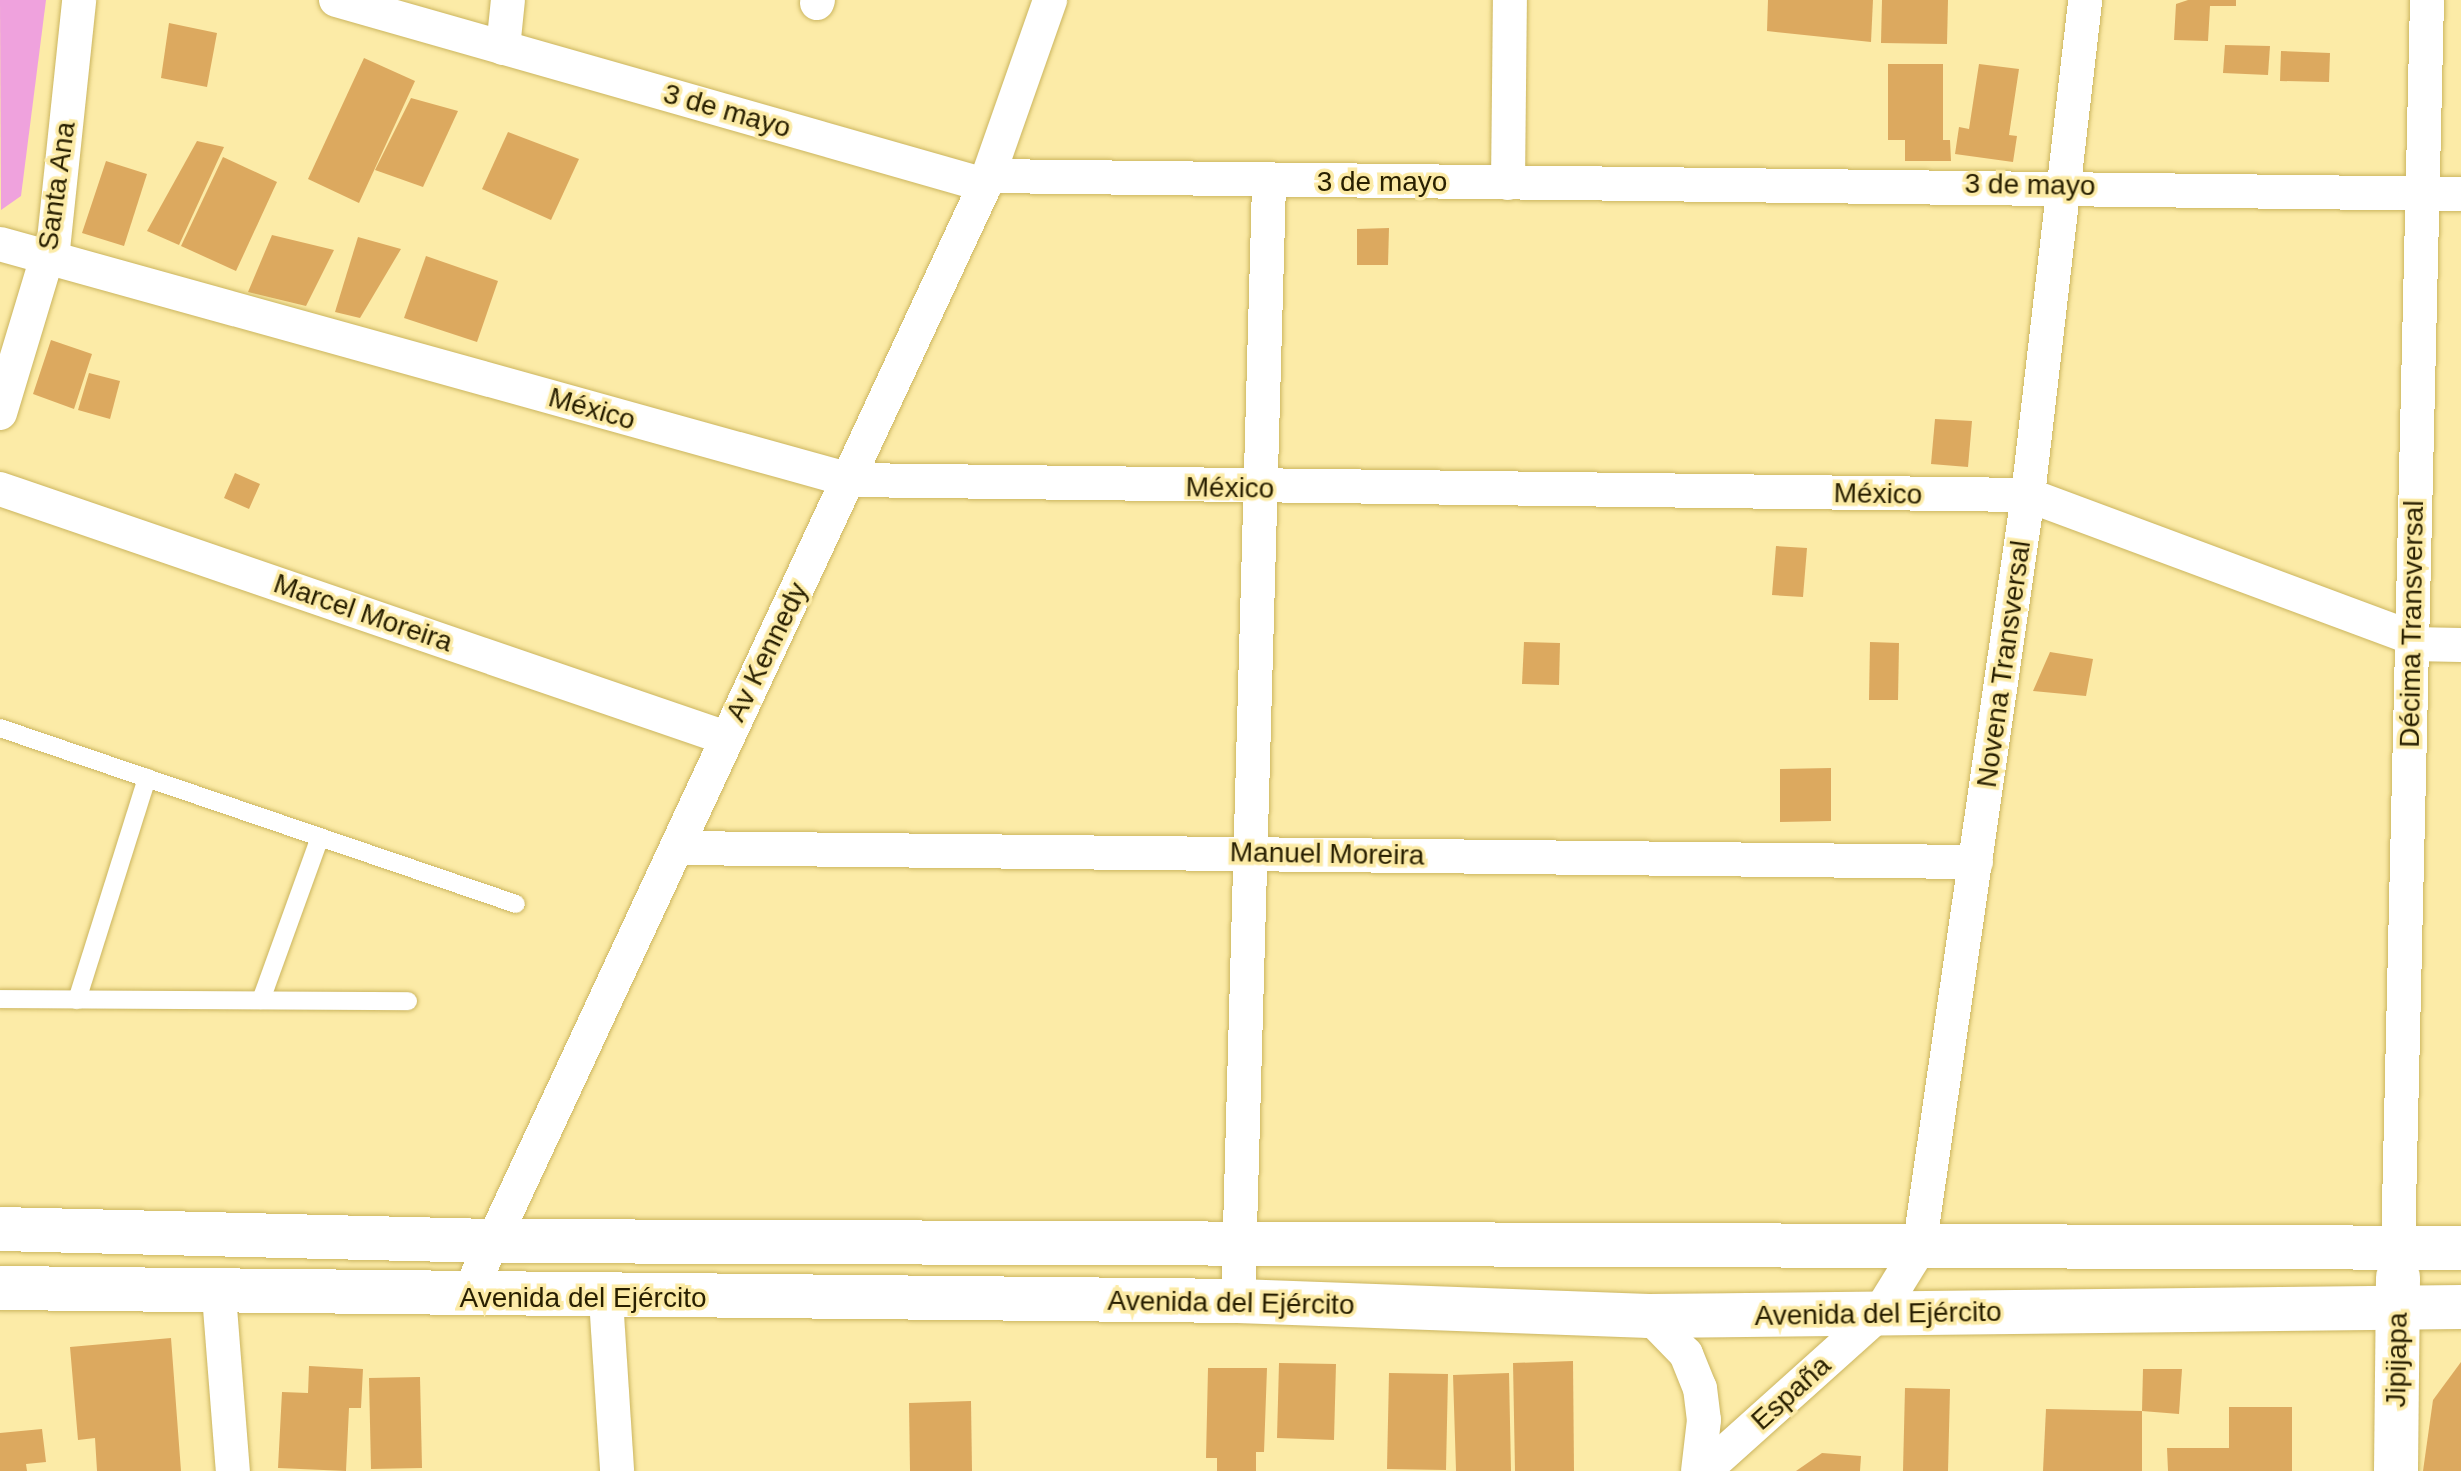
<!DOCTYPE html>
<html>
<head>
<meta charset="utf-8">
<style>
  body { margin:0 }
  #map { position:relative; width:2461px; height:1471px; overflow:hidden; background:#fceba7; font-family:Helvetica,sans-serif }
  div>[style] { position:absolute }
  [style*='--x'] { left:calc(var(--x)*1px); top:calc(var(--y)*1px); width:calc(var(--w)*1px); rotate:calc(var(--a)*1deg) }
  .green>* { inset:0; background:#efa2dd }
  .building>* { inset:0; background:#dca95f }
  .roads { filter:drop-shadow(0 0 2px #cbb55f) drop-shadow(0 0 2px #cbb55f) }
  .lane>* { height:18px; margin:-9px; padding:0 9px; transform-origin:9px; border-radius:9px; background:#fff }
  .street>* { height:34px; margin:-17px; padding:0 17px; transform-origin:17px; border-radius:17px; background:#fff }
  .secondary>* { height:44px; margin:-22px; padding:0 22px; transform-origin:22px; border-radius:22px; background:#fff }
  span { translate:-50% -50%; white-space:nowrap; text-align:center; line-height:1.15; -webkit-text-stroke:7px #fceba7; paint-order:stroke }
  .street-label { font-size:28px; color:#281f00 }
</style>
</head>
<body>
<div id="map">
  <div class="green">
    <i style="clip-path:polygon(0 0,46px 0,21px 196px,1px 210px)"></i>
  </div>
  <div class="building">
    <i style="clip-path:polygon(1768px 0,1873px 0,1871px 42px,1767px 31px)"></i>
    <i style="clip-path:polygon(1882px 0,1948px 0,1947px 44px,1881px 43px)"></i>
    <i style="clip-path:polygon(2188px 0,2236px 0,2236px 6px,2210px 6px,2208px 41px,2174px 40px,2176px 4px)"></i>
    <i style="clip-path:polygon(169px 23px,217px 33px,207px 87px,161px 78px)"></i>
    <i style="clip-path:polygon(2225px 45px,2270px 46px,2268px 75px,2223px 73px)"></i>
    <i style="clip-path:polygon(2281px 51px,2330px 53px,2329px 82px,2280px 81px)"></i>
    <i style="clip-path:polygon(364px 58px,415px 81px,359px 203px,308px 179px)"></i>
    <i style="clip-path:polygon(1888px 64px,1943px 64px,1943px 140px,1950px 140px,1951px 161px,1905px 161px,1905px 140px,1888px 140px)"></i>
    <i style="clip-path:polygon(1979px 64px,2019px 69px,2009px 135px,2017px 136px,2013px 162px,1955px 154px,1959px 127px,1969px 129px)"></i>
    <i style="clip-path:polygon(411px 98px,458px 111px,423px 187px,375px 170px)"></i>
    <i style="clip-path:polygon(508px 132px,579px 159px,551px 220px,482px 189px)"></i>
    <i style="clip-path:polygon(197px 141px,224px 147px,179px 245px,147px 231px)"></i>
    <i style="clip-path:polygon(223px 157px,277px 182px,236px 271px,181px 246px)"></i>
    <i style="clip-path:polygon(106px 161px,147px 174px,124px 246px,82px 233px)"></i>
    <i style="clip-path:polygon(1389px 228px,1388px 265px,1357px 265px,1357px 229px)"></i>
    <i style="clip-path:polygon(272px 235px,334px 250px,306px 306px,248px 292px)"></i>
    <i style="clip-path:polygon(358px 237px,401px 249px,360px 318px,335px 312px)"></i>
    <i style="clip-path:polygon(426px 256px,498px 281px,477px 342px,404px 318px)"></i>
    <i style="clip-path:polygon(51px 340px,92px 354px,74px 409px,33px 394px)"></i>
    <i style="clip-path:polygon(89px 373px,120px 381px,110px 419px,78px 410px)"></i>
    <i style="clip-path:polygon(1935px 419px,1972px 421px,1968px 467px,1931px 464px)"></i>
    <i style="clip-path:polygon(235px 473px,260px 484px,249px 509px,224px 498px)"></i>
    <i style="clip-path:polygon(1776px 546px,1807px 548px,1803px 597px,1772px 595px)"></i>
    <i style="clip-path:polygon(1524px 642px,1560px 643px,1559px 685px,1522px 684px)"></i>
    <i style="clip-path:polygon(1870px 642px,1899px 643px,1898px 700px,1869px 700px)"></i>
    <i style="clip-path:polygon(2050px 652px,2093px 659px,2086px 696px,2033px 691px)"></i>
    <i style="clip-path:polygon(1831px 768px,1831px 821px,1780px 822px,1780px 769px)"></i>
    <i style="clip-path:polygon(171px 1338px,181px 1471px,97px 1471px,95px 1438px,78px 1440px,70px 1347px)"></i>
    <i style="clip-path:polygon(1573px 1361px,1574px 1471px,1515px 1471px,1513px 1363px)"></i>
    <i style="clip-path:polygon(2461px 1362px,2461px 1471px,2423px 1471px,2433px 1400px)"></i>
    <i style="clip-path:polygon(1279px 1363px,1336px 1364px,1334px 1440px,1277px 1438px)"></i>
    <i style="clip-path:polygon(309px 1366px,363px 1369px,361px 1408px,349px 1408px,346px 1471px,278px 1468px,282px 1392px,308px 1393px)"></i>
    <i style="clip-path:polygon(1208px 1368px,1267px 1368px,1264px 1452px,1256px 1452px,1256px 1471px,1217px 1471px,1217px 1458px,1206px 1458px)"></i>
    <i style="clip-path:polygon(2143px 1369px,2182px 1369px,2179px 1414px,2142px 1411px)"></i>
    <i style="clip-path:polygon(1389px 1373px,1448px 1374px,1446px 1470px,1387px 1469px)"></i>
    <i style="clip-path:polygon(1509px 1373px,1511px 1471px,1456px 1471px,1453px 1375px)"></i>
    <i style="clip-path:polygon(420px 1377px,422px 1468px,371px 1469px,369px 1378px)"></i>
    <i style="clip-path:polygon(1905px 1388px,1950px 1389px,1948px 1471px,1903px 1471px)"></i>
    <i style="clip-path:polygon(971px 1401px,972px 1471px,910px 1471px,909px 1403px)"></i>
    <i style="clip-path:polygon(2229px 1407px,2292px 1407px,2292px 1471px,2168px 1471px,2167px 1448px,2229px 1448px)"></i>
    <i style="clip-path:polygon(2046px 1409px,2142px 1411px,2142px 1471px,2043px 1471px)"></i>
    <i style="clip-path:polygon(42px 1429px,46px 1462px,26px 1464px,27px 1471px,0 1471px,0 1433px)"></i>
    <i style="clip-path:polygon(1822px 1453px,1861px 1456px,1860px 1471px,1796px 1471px)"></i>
  </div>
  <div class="roads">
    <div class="lane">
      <i style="--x:0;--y:728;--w:545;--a:18.83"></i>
      <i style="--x:0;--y:999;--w:408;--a:0.3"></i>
      <i style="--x:77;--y:1000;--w:233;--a:-72.5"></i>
      <i style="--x:261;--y:1000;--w:173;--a:-70.1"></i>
    </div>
    <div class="street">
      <i style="--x:336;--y:0;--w:675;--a:15.91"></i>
      <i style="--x:985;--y:185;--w:9;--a:-72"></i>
      <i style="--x:988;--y:176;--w:1473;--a:0.7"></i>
      <i style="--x:817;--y:3;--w:3;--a:-72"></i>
      <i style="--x:503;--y:48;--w:48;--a:-84.1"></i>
      <i style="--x:1508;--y:183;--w:183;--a:-89.4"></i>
      <i style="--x:0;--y:244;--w:882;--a:15.52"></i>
      <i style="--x:850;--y:480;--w:1178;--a:0.73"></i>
      <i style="--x:2028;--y:495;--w:410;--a:20.4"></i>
      <i style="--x:2412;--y:638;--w:6;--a:90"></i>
      <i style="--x:2412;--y:644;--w:49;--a:1.2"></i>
      <i style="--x:0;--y:413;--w:163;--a:-73.2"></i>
      <i style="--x:47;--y:257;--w:5;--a:22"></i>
      <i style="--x:52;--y:259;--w:260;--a:-84"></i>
      <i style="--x:0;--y:489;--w:768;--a:18.93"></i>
      <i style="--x:678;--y:848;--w:1298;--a:0.62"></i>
      <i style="--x:2398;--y:1249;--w:1249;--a:-88.67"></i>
      <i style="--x:219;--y:1295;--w:177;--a:85.5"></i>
      <i style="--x:467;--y:1297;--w:1227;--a:-65.02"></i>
      <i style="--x:985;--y:185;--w:196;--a:-70.6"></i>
      <i style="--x:606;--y:1299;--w:172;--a:86.3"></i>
      <i style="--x:1238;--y:1301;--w:1119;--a:-88.41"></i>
      <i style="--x:1649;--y:1316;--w:53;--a:45.8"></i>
      <i style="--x:1686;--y:1354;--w:37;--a:68"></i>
      <i style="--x:1700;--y:1388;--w:32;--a:83"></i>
      <i style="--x:1704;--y:1420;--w:51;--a:96.7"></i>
      <i style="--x:1704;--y:1471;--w:234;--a:-41.9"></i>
      <i style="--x:1878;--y:1315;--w:78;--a:-58.2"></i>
      <i style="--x:1919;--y:1249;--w:762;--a:-81.77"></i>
      <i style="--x:2028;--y:495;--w:498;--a:-83.4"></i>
    </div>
    <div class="secondary">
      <i style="--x:0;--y:1229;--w:491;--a:1.4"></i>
      <i style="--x:491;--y:1241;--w:1970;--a:0.2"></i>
      <i style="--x:0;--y:1288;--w:1238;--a:0.6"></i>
      <i style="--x:1238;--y:1301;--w:411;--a:2.1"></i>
      <i style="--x:1649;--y:1316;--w:812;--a:-0.64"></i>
      <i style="--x:2396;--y:1471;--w:194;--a:-89.4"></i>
    </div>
  </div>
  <div class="street-label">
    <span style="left:727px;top:111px;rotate:16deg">3 de mayo</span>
    <span style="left:1382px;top:182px">3 de mayo</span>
    <span style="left:2030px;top:185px;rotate:1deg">3 de mayo</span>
    <span style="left:57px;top:186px;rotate:-82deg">Santa Ana</span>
    <span style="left:592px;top:409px;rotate:16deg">México</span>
    <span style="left:1230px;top:488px;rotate:1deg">México</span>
    <span style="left:1878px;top:494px;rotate:1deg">México</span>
    <span style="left:363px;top:613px;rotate:19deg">Marcel Moreira</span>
    <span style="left:2412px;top:624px;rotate:-89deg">Décima Transversal</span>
    <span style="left:767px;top:652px;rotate:-64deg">Av Kennedy</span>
    <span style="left:2004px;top:664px;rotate:-82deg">Novena Transversal</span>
    <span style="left:1327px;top:854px;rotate:1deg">Manuel Moreira</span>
    <span style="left:583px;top:1298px">Avenida del Ejército</span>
    <span style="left:1231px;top:1303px;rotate:1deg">Avenida del Ejército</span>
    <span style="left:1878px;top:1314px;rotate:-1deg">Avenida del Ejército</span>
    <span style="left:2397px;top:1360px;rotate:-89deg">Jipijapa</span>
    <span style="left:1791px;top:1393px;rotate:-42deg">España</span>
  </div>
</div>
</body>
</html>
